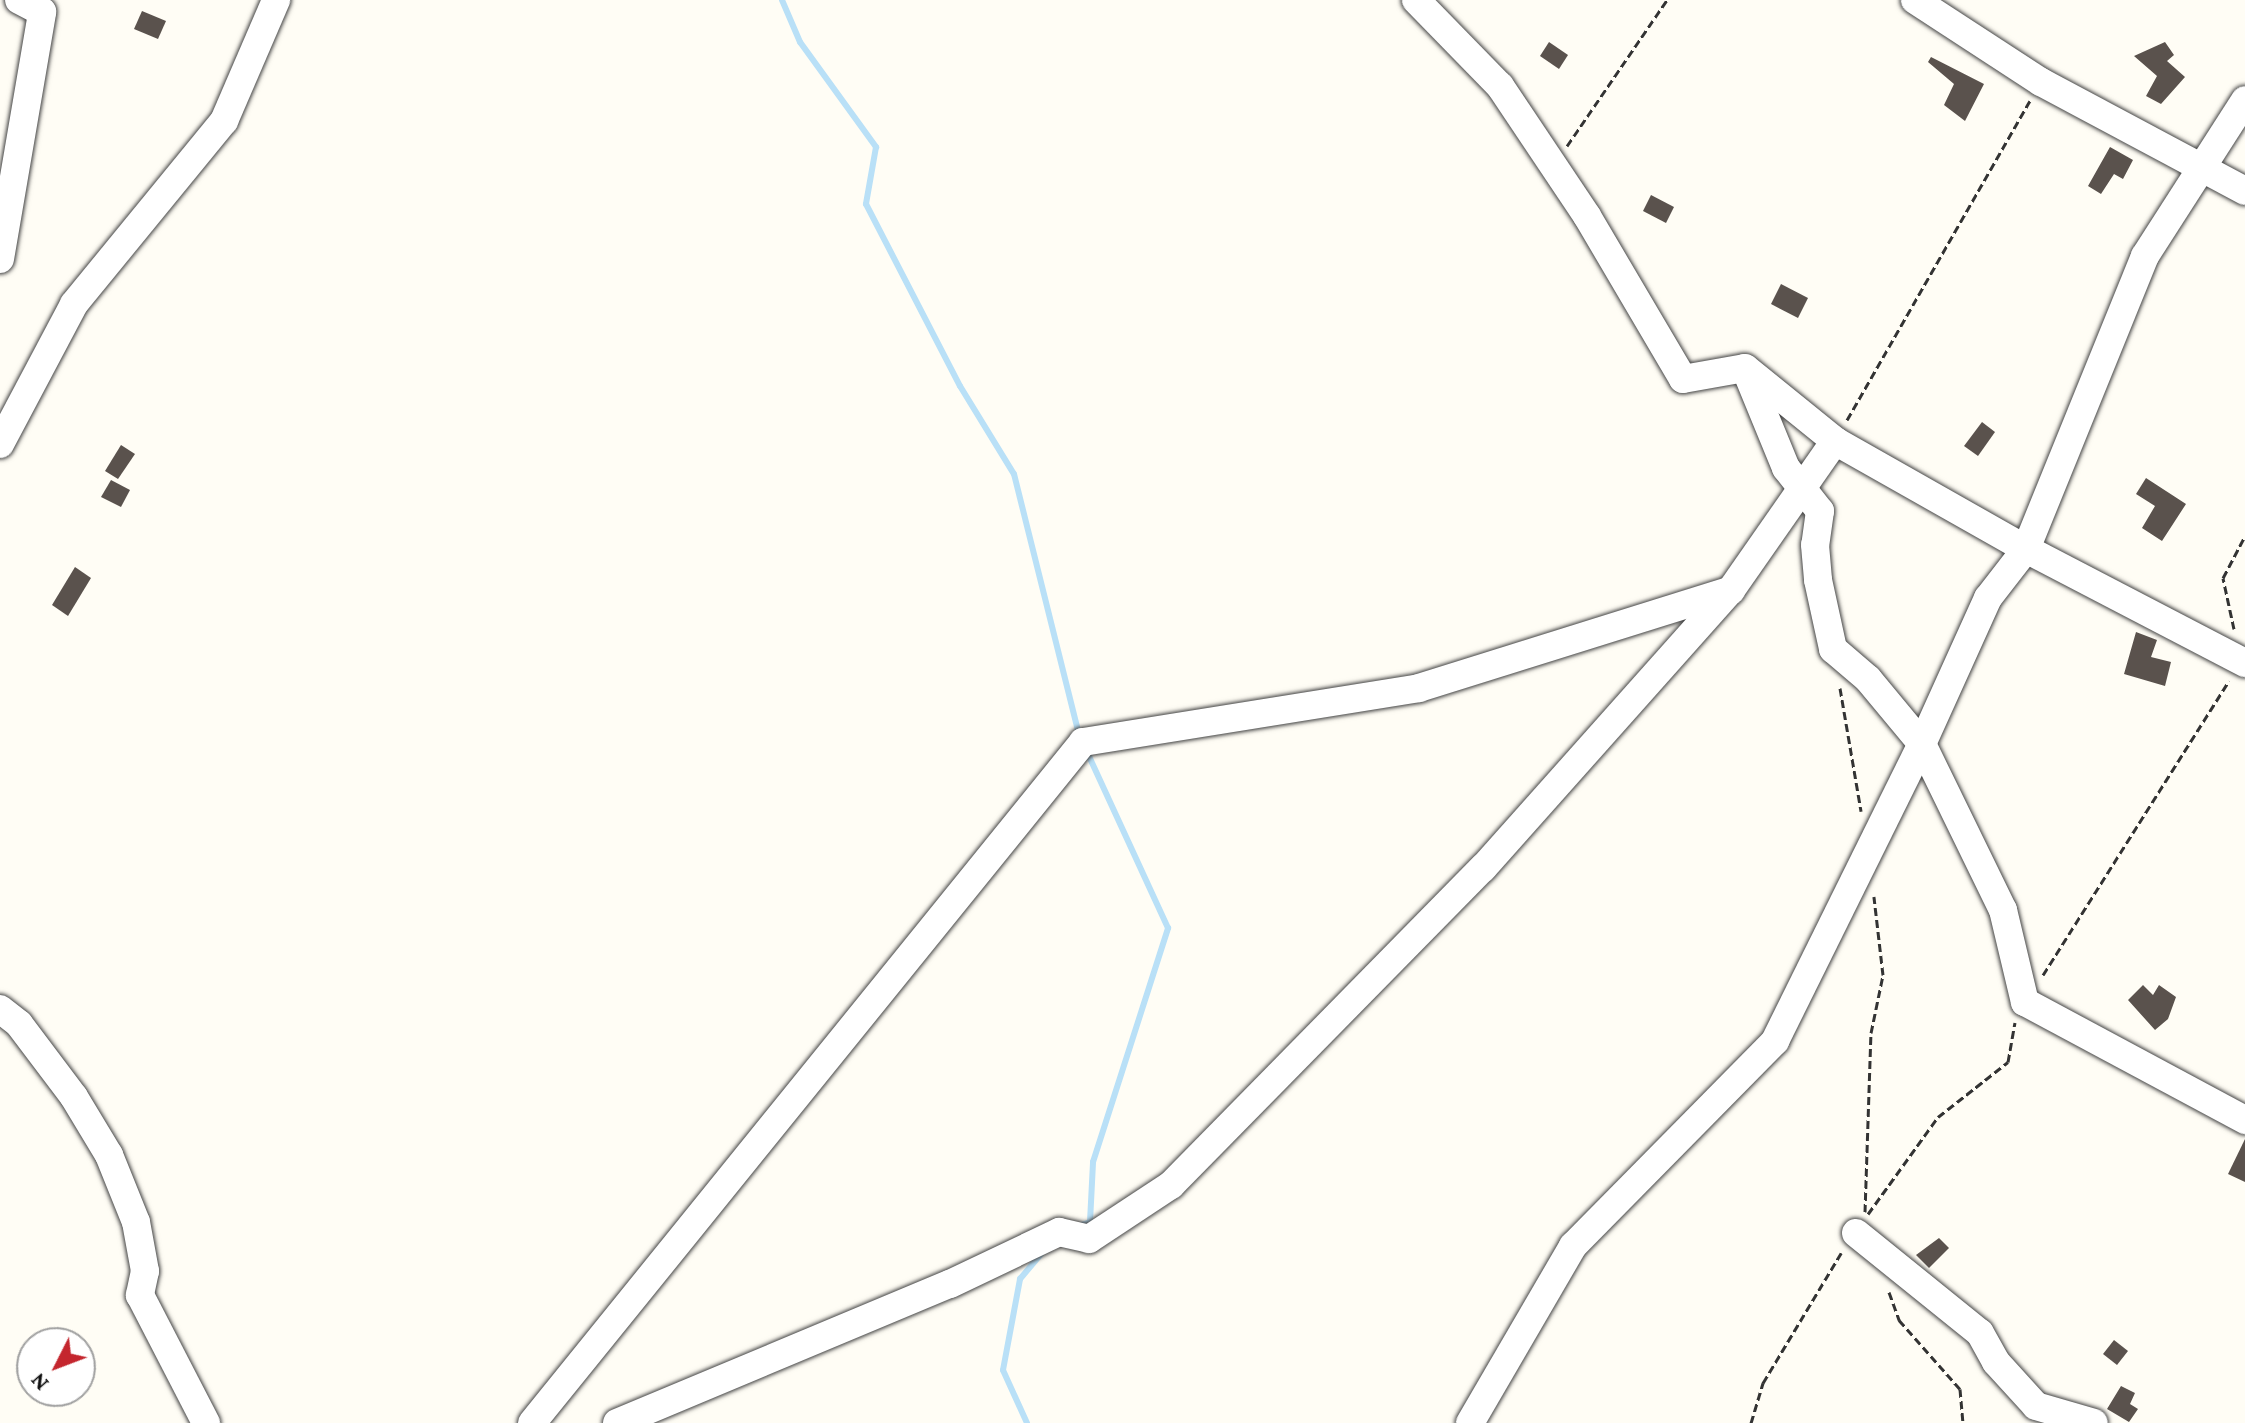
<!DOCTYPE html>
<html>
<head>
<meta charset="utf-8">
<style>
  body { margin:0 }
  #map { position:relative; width:2245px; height:1423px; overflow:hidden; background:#fffdf5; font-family:"Crimson Pro",serif }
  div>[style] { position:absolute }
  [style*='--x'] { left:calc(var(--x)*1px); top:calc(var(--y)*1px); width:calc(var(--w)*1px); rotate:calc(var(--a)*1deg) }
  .stream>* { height:6px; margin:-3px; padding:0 3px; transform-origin:3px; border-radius:3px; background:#b9e0f7 }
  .building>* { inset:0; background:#5a524d }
  .path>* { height:3px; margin-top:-1.5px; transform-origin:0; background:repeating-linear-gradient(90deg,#333 0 8px,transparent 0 12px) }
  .roads { filter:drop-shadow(0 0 2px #444) drop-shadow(0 0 2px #444) }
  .minor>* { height:28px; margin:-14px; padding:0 14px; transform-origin:14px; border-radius:14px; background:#fff }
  span { translate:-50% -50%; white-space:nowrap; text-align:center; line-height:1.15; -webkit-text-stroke:8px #fff; paint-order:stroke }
  .north { position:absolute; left:16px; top:1327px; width:80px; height:80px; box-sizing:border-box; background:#fff; border:2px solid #a0a0a0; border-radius:50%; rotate:228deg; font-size:22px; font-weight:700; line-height:32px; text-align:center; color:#111 }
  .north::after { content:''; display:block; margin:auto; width:28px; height:36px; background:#c4262e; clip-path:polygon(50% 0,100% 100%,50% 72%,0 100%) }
</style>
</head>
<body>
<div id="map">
  <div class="stream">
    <i style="--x:782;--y:0;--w:46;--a:66.8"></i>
    <i style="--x:800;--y:42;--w:130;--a:54.1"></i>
    <i style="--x:876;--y:147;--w:58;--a:100"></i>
    <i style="--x:866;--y:204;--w:205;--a:62.7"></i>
    <i style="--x:960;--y:386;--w:103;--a:58.5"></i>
    <i style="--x:1014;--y:474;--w:268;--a:76"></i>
    <i style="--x:1078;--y:1226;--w:13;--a:-18"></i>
    <i style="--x:1090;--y:1222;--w:60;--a:-87.1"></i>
    <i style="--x:1093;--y:1162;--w:246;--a:-72.2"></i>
    <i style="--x:1168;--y:928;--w:194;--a:-114.7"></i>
    <i style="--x:1027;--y:1423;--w:58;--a:-114.4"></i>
    <i style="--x:1003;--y:1370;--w:93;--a:-79.4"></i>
    <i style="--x:1020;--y:1279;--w:33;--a:-50"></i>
  </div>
  <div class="building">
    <i style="clip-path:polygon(142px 11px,166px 21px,158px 39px,134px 29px)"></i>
    <i style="clip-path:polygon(1549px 42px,1568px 55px,1559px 69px,1540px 56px)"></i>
    <i style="clip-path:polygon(2165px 42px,2174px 55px,2167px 61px,2185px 77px,2161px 104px,2146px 96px,2157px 76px,2134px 56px)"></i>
    <i style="clip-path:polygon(1931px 57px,1984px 84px,1965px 121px,1944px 105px,1954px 84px,1928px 62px)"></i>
    <i style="clip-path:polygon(2110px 147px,2133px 160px,2123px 179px,2114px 174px,2101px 194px,2088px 186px)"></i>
    <i style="clip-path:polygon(1651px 195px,1674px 207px,1666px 223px,1643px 211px)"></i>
    <i style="clip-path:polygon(1781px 284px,1808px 298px,1798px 318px,1771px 304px)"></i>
    <i style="clip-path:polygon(1982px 422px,1995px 432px,1978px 456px,1964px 446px)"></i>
    <i style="clip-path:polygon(121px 445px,135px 454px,118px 479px,105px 471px)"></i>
    <i style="clip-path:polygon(2146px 478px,2186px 504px,2162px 541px,2142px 528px,2155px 506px,2136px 494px)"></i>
    <i style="clip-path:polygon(111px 480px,130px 490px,121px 507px,101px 497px)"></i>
    <i style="clip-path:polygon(75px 567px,91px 578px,68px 616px,52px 605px)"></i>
    <i style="clip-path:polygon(2136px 632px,2157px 640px,2151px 657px,2171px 662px,2165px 686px,2124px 674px)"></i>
    <i style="clip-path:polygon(2143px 985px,2153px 995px,2159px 985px,2176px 997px,2168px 1019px,2155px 1030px,2128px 1000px)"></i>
    <i style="clip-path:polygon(2245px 1139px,2245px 1182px,2228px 1174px)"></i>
    <i style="clip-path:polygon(1939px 1238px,1949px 1248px,1929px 1268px,1916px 1255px)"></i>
    <i style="clip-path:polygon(2114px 1340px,2128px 1351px,2117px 1365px,2103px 1354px)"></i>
    <i style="clip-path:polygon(2121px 1386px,2135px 1393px,2130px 1404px,2138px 1409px,2129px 1422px,2107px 1409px)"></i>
  </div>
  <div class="path">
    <i style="--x:1567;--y:146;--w:177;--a:-55.6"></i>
    <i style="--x:1847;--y:420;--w:368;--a:-60.2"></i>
    <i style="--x:2234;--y:629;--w:52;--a:-102.2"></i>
    <i style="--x:2223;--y:578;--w:47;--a:-62.4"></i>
    <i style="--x:1840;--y:688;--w:125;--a:80.3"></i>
    <i style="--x:2043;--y:975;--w:348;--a:-57.7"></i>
    <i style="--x:1865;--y:1212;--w:179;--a:-88.1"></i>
    <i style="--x:1871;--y:1033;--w:59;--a:-78.3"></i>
    <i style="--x:1883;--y:975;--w:79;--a:-96.6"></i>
    <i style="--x:1868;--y:1214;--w:120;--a:-54.2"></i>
    <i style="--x:1938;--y:1117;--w:89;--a:-38.2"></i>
    <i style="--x:2008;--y:1062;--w:40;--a:-80"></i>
    <i style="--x:1889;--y:1292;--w:30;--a:70"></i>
    <i style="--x:1899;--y:1320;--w:92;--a:48.5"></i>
    <i style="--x:1960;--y:1389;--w:34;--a:85"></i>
    <i style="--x:1751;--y:1423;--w:42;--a:-73.3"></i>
    <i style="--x:1763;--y:1383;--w:152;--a:-59"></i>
  </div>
  <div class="roads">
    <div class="minor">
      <i style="--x:1416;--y:0;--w:120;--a:45.7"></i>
      <i style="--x:1500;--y:86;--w:156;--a:56.2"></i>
      <i style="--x:1587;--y:216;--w:189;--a:59.5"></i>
      <i style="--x:1683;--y:379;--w:63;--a:-10.1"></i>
      <i style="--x:1745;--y:368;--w:116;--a:39"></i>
      <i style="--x:1835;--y:441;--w:219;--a:29.5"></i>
      <i style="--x:2026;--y:549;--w:247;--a:27.5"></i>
      <i style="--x:1915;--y:0;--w:150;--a:33.1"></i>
      <i style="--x:2041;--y:82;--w:231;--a:28.1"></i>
      <i style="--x:0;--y:259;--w:251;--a:-80.3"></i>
      <i style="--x:42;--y:12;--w:26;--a:-152"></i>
      <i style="--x:1747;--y:373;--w:103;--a:67.7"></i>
      <i style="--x:1786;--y:468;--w:55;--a:51.7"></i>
      <i style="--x:1820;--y:511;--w:34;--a:98"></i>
      <i style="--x:1815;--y:545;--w:35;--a:85"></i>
      <i style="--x:1818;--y:580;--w:71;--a:77.7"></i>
      <i style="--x:1833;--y:649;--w:46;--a:40.6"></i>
      <i style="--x:1868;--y:679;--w:85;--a:50.3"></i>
      <i style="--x:1922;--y:744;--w:185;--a:64"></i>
      <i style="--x:2003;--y:910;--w:95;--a:76.6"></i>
      <i style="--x:2025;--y:1002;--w:250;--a:28.2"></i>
      <i style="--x:0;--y:444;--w:158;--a:-62.1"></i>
      <i style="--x:74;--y:304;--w:237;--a:-50.7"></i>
      <i style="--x:224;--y:121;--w:132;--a:-66.7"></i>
      <i style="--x:0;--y:1009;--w:24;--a:38"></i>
      <i style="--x:19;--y:1024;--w:91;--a:53"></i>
      <i style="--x:74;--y:1097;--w:68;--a:58.9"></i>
      <i style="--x:109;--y:1155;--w:72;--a:68.1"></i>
      <i style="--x:136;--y:1222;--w:50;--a:79.6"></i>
      <i style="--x:145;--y:1271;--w:25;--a:102"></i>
      <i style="--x:140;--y:1295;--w:144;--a:62.7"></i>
      <i style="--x:1856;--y:1233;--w:159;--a:38.9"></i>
      <i style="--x:1980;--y:1333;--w:33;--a:61"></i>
      <i style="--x:1996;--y:1362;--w:59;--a:47.7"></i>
      <i style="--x:2036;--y:1406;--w:60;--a:16.3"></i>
      <i style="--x:532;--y:1423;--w:876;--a:-51.02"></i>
      <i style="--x:1083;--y:742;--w:340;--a:-9.1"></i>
      <i style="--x:1419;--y:688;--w:327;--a:-17.4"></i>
      <i style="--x:1731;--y:590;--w:182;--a:-55.1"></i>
      <i style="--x:617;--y:1423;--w:361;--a:-22.7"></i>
      <i style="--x:950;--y:1284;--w:121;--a:-25.5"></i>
      <i style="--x:1059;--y:1232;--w:31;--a:13"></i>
      <i style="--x:1089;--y:1239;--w:98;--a:-33.4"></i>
      <i style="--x:1171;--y:1185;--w:445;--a:-45.5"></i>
      <i style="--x:1483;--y:868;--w:371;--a:-48.3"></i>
      <i style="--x:1470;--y:1423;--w:205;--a:-59.8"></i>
      <i style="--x:1573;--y:1246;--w:288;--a:-45.4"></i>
      <i style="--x:1775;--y:1041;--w:331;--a:-63.7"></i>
      <i style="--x:1922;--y:744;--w:160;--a:-65.7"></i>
      <i style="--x:1988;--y:598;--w:62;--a:-52.2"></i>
      <i style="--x:2026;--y:549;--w:316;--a:-67.9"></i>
      <i style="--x:2145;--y:256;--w:185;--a:-57.3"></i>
    </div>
  </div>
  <div class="north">N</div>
</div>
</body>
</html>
